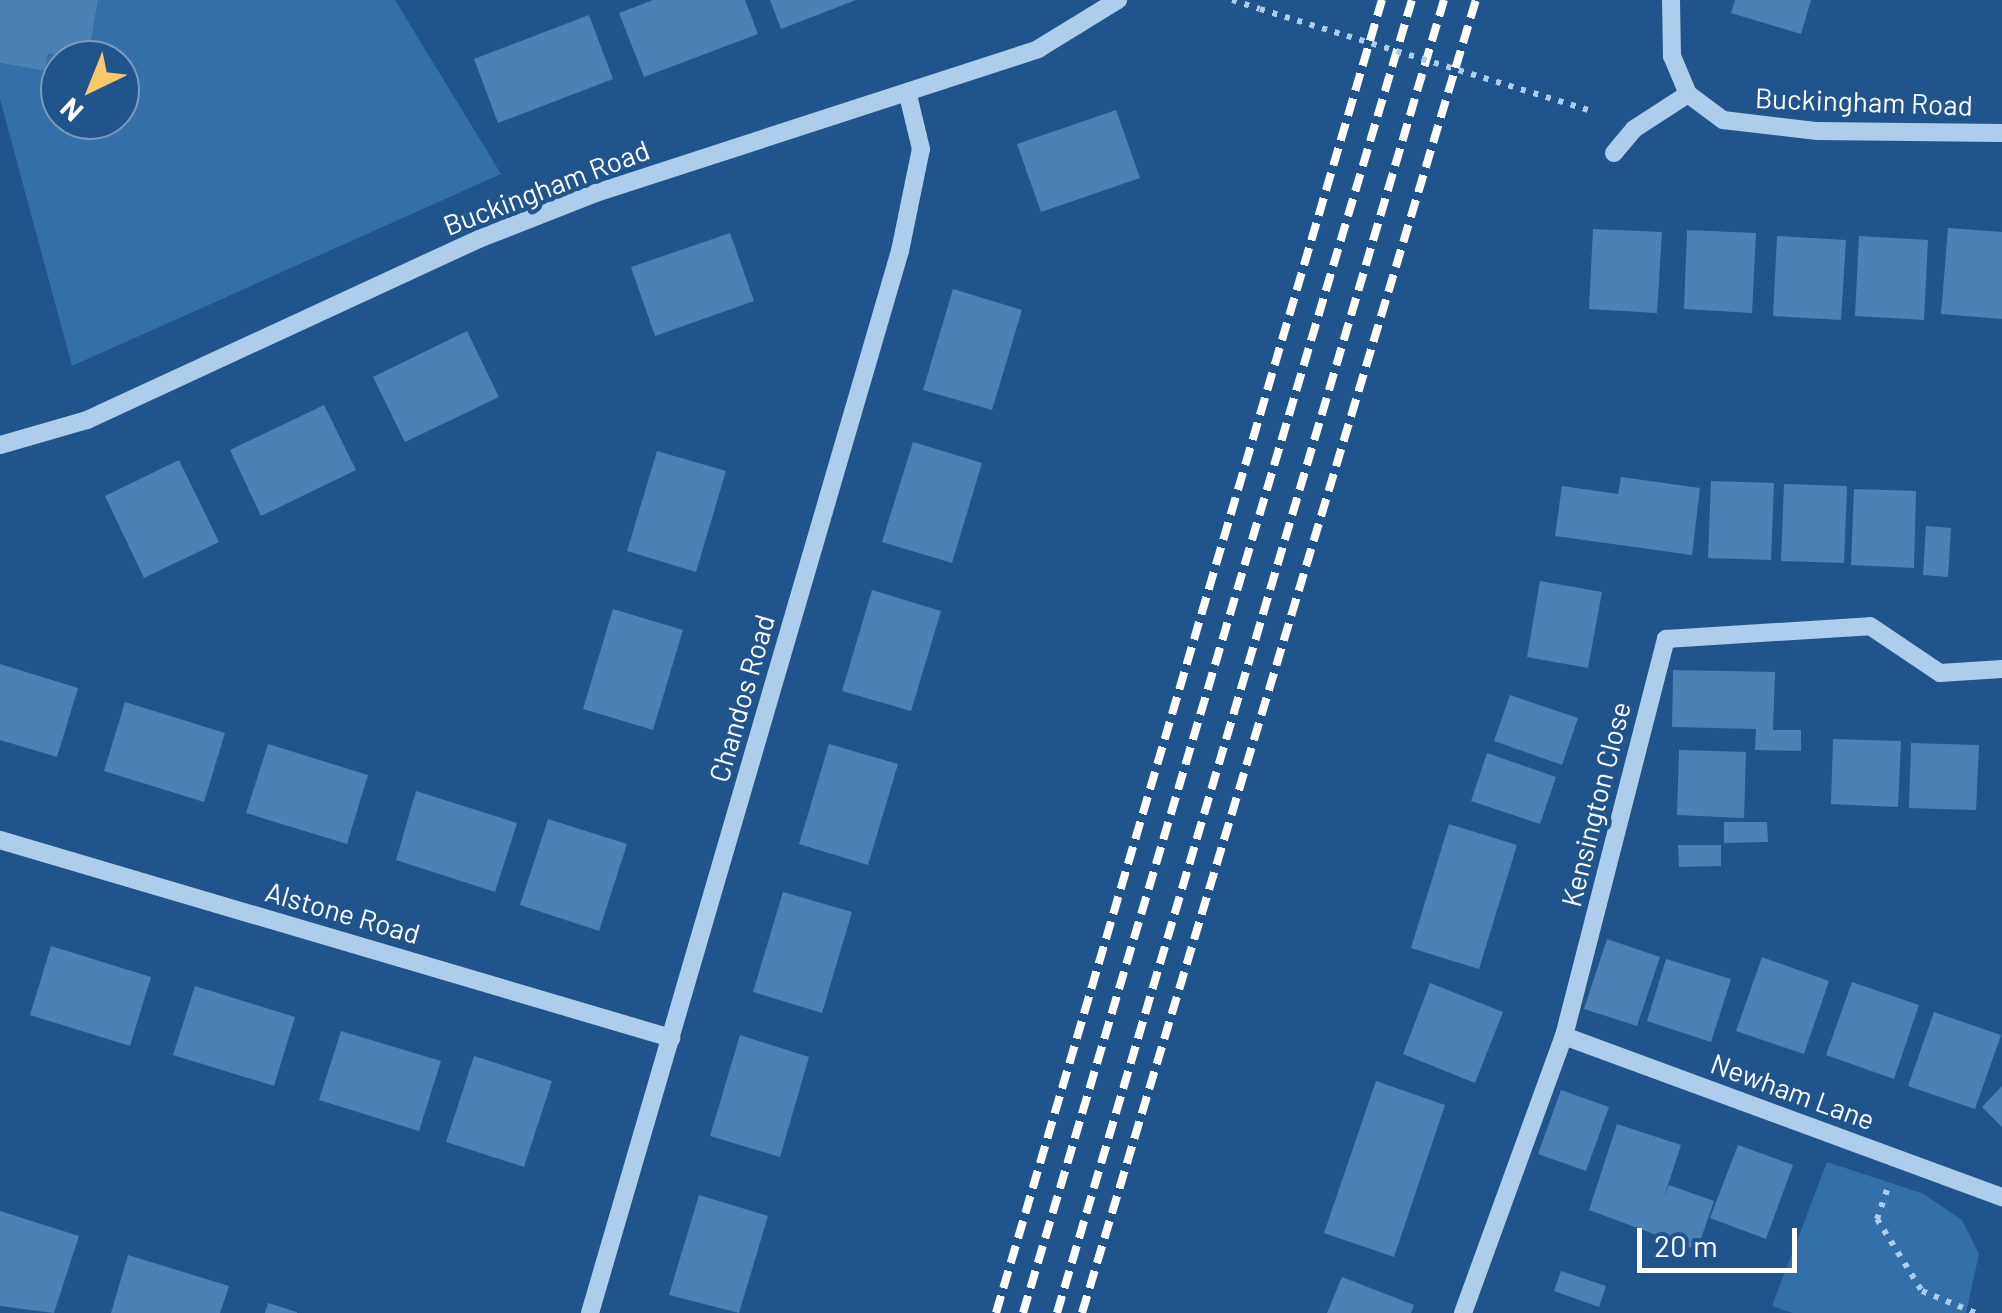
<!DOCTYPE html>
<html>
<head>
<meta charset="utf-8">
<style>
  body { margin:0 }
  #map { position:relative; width:2002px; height:1313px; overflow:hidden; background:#1f558c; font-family:Barlow,sans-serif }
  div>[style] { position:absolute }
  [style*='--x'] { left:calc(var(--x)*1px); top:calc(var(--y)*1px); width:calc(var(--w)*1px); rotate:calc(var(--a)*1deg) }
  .green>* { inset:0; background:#3370a9 }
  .building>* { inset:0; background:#4c81b5 }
  .path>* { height:6px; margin-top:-3px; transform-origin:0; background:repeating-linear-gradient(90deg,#accdec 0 5px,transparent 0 13px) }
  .minor>* { height:18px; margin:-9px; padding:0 9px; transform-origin:9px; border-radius:9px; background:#accdec }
  .rail>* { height:8px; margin-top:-4px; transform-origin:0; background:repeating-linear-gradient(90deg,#fff 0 18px,transparent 0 26px) }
  .path-bridge>* { height:6px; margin-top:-3px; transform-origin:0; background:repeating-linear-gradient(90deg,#accdec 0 5px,transparent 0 13px) }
  span { translate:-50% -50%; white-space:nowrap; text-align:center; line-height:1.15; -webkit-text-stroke:9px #1f558c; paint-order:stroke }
  .street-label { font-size:28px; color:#fff }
  .north { position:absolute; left:40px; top:40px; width:100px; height:100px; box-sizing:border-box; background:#1f558c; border:2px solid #7999ba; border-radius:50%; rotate:223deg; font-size:28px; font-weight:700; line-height:40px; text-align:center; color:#fff }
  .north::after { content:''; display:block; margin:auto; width:35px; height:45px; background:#fac86c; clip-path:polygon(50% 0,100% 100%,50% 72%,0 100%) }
  .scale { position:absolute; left:1637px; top:1228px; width:160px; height:45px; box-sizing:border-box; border:5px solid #fff; border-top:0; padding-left:12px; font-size:30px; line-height:35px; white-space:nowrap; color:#fff; -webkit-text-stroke:8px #1f558c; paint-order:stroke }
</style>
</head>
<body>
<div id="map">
  <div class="green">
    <i style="clip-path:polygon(98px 0,395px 0,501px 174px,72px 366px,0 99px,0 63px,45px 71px,48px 54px,82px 60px,60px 60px,60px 120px,120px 120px,120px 60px,88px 60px)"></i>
    <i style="clip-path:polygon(1827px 1162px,1924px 1194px,1962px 1220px,1979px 1254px,1966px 1313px,1793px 1313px,1772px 1306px)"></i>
  </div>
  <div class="building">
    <i style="clip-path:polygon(0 0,98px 0,88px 60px,48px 54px,45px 71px,0 63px)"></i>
    <i style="clip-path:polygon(653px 0,745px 0,758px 34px,644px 77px,619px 13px)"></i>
    <i style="clip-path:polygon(770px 0,856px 0,781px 29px)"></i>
    <i style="clip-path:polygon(1735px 0,1811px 0,1801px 34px,1731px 13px)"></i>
    <i style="clip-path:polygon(589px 15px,613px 79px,498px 123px,474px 59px)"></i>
    <i style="clip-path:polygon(1116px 110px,1140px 178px,1041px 212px,1017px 144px)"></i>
    <i style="clip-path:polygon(1948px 228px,2002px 232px,2002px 319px,1941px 314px)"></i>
    <i style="clip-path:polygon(1593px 229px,1662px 232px,1657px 313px,1589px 309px)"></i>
    <i style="clip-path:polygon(1687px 230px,1756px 233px,1752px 313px,1684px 309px)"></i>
    <i style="clip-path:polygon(730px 233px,754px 301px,655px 336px,631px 267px)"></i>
    <i style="clip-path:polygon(1777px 236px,1846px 240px,1841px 320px,1773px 316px)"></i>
    <i style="clip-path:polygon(1859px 236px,1928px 240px,1924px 320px,1855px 316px)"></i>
    <i style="clip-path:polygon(953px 289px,1022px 310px,992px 410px,923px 390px)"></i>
    <i style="clip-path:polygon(467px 331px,499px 397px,405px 442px,373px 377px)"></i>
    <i style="clip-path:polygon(324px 405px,356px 470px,261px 516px,230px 450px)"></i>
    <i style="clip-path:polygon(913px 442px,982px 463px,952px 563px,882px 542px)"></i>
    <i style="clip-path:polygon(657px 451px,726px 471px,696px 572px,627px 551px)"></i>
    <i style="clip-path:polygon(179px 460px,219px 542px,144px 578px,105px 496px)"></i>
    <i style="clip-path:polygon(1621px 477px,1700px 488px,1692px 555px,1555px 536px,1562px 486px,1618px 494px)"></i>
    <i style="clip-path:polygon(1711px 481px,1774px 483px,1771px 560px,1708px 558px)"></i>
    <i style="clip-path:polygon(1784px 484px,1847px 486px,1844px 563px,1781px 561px)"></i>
    <i style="clip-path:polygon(1854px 489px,1916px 491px,1914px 568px,1851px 565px)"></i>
    <i style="clip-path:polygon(1926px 526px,1951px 528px,1948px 577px,1923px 575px)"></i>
    <i style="clip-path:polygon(1540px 581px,1602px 592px,1588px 668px,1527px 657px)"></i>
    <i style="clip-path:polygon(872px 590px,941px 611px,911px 711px,842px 691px)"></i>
    <i style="clip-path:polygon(613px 609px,683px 630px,653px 730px,583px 709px)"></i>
    <i style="clip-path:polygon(0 664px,78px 688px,57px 757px,0 740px)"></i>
    <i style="clip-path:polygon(1673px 670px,1775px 672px,1773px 730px,1801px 730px,1801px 751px,1755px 750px,1756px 729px,1672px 727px)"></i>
    <i style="clip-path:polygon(1510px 695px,1578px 718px,1562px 765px,1494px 741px)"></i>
    <i style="clip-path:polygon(125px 702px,225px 733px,204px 802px,104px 771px)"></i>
    <i style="clip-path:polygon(1833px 739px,1901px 741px,1898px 807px,1831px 804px)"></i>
    <i style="clip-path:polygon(1911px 743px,1979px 745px,1976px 810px,1909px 808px)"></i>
    <i style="clip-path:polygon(268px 744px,368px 775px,347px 844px,246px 813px)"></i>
    <i style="clip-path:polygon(829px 744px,898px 764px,868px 865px,799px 844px)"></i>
    <i style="clip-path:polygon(1679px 750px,1746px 752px,1744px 818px,1677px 815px)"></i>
    <i style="clip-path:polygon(1487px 753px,1556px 777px,1540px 824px,1471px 801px)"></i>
    <i style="clip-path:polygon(416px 791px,517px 823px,495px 892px,396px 860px)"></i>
    <i style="clip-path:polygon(548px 819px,627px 844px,599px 931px,520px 905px)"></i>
    <i style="clip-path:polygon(1724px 822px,1767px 822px,1768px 842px,1724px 843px)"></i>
    <i style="clip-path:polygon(1449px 824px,1517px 845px,1479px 969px,1411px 948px)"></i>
    <i style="clip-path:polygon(1678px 845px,1721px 845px,1721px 866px,1679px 867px)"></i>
    <i style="clip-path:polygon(783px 892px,852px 912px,822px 1013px,753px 992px)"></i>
    <i style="clip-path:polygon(1607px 939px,1660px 957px,1637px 1026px,1584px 1009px)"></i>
    <i style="clip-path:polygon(51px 946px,151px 977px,130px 1046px,30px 1015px)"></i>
    <i style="clip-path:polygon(1762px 957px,1829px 981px,1804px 1054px,1736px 1031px)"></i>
    <i style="clip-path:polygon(1666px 959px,1731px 979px,1711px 1042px,1647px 1021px)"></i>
    <i style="clip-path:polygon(1852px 982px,1919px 1005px,1894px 1079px,1826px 1055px)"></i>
    <i style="clip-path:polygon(1430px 983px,1503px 1012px,1475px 1083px,1403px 1054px)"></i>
    <i style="clip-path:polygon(195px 986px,295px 1017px,274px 1086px,173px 1055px)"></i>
    <i style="clip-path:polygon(1934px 1012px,2001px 1035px,1975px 1109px,1908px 1086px)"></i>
    <i style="clip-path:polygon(341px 1031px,441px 1061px,419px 1131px,319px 1100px)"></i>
    <i style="clip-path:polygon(740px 1035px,809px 1057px,780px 1157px,710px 1136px)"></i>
    <i style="clip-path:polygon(474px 1056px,552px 1081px,524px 1167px,446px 1142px)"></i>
    <i style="clip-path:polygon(1376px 1081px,1445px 1105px,1394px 1257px,1324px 1233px)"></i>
    <i style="clip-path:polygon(2002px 1086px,2002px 1127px,1982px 1107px)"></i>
    <i style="clip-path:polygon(1561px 1090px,1609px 1107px,1586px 1171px,1538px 1154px)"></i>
    <i style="clip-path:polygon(1617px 1124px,1681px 1145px,1664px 1197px,1669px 1185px,1714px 1201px,1697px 1250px,1589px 1210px)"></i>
    <i style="clip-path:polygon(1738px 1145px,1793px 1165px,1766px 1239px,1710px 1218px)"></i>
    <i style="clip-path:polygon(699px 1195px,768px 1216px,739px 1313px,669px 1295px)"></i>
    <i style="clip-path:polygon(0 1211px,79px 1236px,54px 1313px,0 1306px)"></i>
    <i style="clip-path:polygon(128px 1255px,229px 1286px,220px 1313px,111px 1313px)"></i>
    <i style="clip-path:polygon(1561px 1271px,1606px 1286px,1599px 1307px,1554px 1291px)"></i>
    <i style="clip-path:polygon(1342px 1277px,1414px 1305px,1411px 1313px,1327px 1313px)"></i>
    <i style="clip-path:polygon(268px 1303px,297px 1312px,297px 1313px,265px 1313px)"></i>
  </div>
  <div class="path">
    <i style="--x:1232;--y:0;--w:29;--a:18"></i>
    <i style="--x:1887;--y:1190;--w:31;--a:109"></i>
    <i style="--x:1877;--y:1219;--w:85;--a:58"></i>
    <i style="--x:1922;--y:1291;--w:58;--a:22.2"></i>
  </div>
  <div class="minor">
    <i style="--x:1671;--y:0;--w:56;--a:89"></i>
    <i style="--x:1672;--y:56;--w:41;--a:67.2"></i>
    <i style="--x:1688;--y:94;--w:44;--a:36.6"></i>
    <i style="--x:1723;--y:120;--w:95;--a:6.7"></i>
    <i style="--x:1817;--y:131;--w:185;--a:0.6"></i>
    <i style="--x:1614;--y:153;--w:31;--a:-50"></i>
    <i style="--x:1634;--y:129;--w:64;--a:-32.9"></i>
    <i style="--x:0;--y:445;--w:91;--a:-16"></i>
    <i style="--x:87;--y:420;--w:432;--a:-24.8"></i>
    <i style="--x:479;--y:239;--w:126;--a:-21.5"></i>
    <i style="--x:596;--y:193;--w:465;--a:-18"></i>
    <i style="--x:1038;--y:49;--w:94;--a:-31.5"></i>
    <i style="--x:0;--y:840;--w:700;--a:16.44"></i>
    <i style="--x:1564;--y:1036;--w:467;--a:20.2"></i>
    <i style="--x:590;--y:1313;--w:1106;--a:-73.73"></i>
    <i style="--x:900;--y:251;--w:104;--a:-78.4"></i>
    <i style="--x:921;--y:149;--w:56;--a:-103.5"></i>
    <i style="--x:1463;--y:1313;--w:295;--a:-70"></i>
    <i style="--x:1564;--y:1036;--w:410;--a:-75.6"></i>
    <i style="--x:1666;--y:639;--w:204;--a:-3.6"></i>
    <i style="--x:1870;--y:626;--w:84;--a:33.9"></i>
    <i style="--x:1940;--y:673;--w:62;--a:-3.7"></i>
  </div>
  <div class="rail">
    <i style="--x:996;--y:1313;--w:1369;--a:-73.62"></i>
    <i style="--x:1023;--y:1313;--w:1369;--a:-73.5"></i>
    <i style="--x:1057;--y:1313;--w:1369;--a:-73.58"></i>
    <i style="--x:1082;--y:1313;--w:1371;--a:-73.3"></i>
  </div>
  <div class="path-bridge">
    <i style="--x:1260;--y:9;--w:343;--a:17.1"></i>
  </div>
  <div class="street-label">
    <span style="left:1864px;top:101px;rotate:2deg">Buckingham Road</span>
    <span style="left:546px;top:187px;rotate:-21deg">Buckingham Road</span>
    <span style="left:741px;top:698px;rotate:-74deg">Chandos Road</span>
    <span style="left:1595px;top:804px;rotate:-76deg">Kensington Close</span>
    <span style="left:343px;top:912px;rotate:16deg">Alstone Road</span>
    <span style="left:1793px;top:1091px;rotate:20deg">Newham Lane</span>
  </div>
  <div class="north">N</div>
  <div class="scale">20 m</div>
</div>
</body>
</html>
